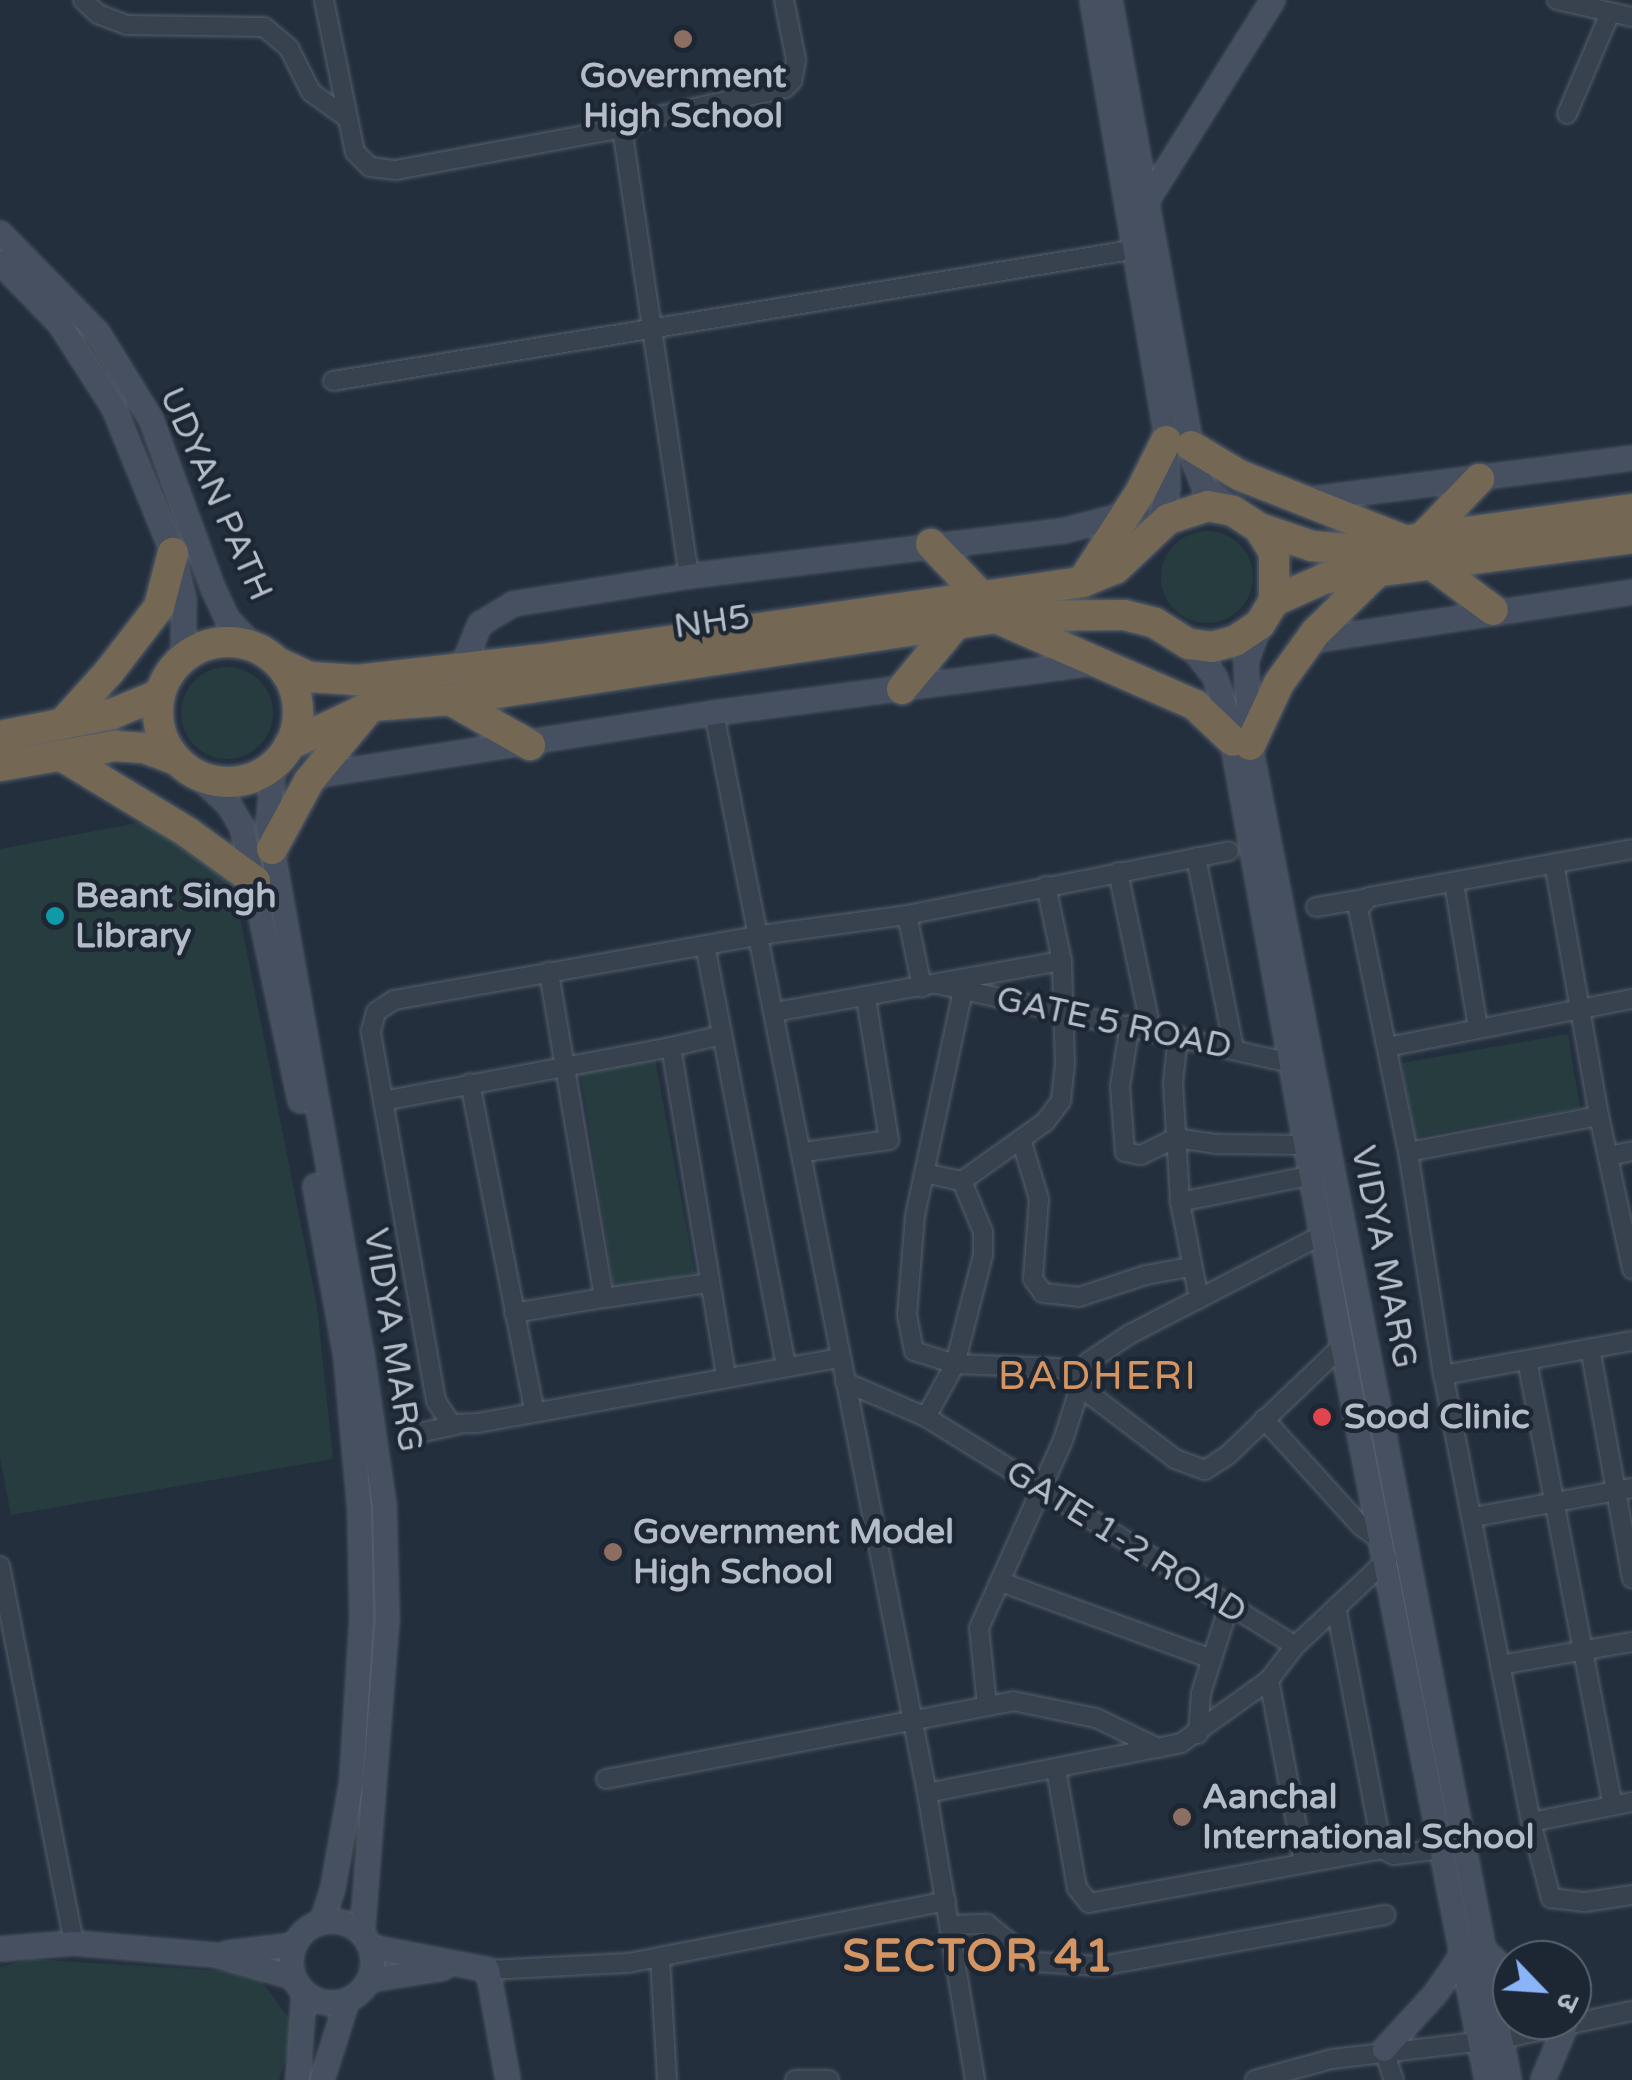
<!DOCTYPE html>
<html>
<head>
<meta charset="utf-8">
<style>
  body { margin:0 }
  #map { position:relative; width:1632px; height:2080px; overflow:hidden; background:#242f3e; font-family:"Varela Round","Noto Sans Devanagari",sans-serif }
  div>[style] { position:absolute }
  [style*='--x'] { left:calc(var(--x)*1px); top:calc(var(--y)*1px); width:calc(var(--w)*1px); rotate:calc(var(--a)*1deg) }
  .green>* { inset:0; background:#263c3f }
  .round { border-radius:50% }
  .roads { filter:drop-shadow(0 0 2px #565f6c) drop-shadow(0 0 2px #565f6c) }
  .street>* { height:18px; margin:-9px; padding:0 9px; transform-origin:9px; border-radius:9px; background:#38414e }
  .secondary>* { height:22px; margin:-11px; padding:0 11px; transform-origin:11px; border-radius:11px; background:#465061 }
  .secondary>.ring { margin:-11px; padding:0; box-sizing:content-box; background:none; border:22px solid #465061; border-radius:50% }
  .highway>* { height:30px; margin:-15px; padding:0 15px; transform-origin:15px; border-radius:15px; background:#746855 }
  .highway>.ring { margin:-15px; padding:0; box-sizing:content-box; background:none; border:30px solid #746855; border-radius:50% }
  .dots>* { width:28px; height:28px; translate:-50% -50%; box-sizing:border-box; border:5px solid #1d2633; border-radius:50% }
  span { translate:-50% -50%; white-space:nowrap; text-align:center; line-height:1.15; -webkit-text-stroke:9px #1d2633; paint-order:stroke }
  .poi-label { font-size:35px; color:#b4bcc9; font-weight:700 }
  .left { translate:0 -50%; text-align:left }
  .street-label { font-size:35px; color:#b4bcc9 }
  .quarter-label { font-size:40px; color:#d59563; letter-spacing:2.5px }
  .district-label { font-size:45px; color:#d59563; font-weight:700; letter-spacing:2.5px }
  .north { position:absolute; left:1492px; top:1940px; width:100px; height:100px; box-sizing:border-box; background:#1d2633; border:2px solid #59626f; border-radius:50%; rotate:115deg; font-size:28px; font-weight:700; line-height:40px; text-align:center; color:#b4bcc9 }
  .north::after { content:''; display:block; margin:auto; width:35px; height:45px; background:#8ab4f8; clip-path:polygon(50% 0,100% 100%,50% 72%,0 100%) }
</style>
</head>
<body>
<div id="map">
  <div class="green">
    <i class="round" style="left:1161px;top:531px;width:92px;height:92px"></i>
    <i class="round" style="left:181px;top:667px;width:92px;height:92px"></i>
    <i style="clip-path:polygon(142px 822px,233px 882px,317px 1306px,333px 1459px,11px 1515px,0 1458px,0 849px)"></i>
    <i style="clip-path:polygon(1568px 1034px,1580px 1108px,1415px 1137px,1402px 1063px)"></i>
    <i style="clip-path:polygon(655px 1059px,695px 1273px,614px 1289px,580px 1071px)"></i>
    <i style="clip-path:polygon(31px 1959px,256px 1973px,296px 2028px,279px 2080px,0 2080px,0 1967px)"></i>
  </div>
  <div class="roads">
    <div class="street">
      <i style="--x:83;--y:0;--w:21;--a:43"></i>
      <i style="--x:98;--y:14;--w:31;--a:21"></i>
      <i style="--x:127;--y:25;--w:137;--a:0.8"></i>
      <i style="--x:264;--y:27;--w:33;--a:40"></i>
      <i style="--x:289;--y:48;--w:49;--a:63.4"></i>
      <i style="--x:311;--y:92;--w:44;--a:35.8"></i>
      <i style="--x:324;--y:0;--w:155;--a:78.5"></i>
      <i style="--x:355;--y:152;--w:21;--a:45"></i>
      <i style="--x:370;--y:167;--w:26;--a:7"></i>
      <i style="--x:396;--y:170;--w:235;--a:-10.5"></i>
      <i style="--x:1557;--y:0;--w:77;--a:12.8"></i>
      <i style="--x:1567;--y:114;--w:110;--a:-66.9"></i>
      <i style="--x:333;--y:381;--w:815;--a:-9.32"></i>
      <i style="--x:689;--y:576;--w:446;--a:-98.5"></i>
      <i style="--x:623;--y:135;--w:19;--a:-47"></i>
      <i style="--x:636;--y:121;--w:153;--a:-12.5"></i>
      <i style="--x:785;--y:88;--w:10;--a:-45"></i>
      <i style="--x:792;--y:81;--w:21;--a:-79"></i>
      <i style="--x:796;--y:60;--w:61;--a:-101.3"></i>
      <i style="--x:714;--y:713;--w:1101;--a:78.84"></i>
      <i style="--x:927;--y:1793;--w:291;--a:80.5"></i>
      <i style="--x:1196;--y:857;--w:196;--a:78.8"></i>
      <i style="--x:1554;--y:863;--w:257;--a:79.9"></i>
      <i style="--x:1599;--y:1116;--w:157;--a:77.8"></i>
      <i style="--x:1118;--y:872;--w:161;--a:78.2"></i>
      <i style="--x:1454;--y:883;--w:147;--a:80.6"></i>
      <i style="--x:1316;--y:907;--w:48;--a:-9.7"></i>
      <i style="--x:907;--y:915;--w:74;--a:78.2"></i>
      <i style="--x:705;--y:945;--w:427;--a:79.1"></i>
      <i style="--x:937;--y:984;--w:363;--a:12.6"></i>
      <i style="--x:775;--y:1012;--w:291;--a:-10.1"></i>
      <i style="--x:1130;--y:1025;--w:62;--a:99.3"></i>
      <i style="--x:1120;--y:1086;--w:66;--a:85.7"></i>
      <i style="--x:1125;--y:1152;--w:16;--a:11"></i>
      <i style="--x:1141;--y:1155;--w:39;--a:-26"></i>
      <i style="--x:1176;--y:1138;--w:40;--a:8.5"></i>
      <i style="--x:1216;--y:1144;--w:91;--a:0.6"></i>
      <i style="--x:1178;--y:1036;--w:47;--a:96.1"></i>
      <i style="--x:1173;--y:1083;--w:119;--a:86.6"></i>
      <i style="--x:1180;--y:1202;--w:99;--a:78.9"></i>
      <i style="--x:671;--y:1047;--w:52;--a:-13.2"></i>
      <i style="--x:1387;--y:1047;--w:250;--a:-11.1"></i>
      <i style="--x:470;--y:1083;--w:333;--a:78.9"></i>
      <i style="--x:383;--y:1101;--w:293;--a:-10.6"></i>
      <i style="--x:671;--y:1047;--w:333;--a:80.5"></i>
      <i style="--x:1021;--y:1139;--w:63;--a:73.3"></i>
      <i style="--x:1039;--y:1199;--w:80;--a:94.3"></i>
      <i style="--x:1033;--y:1279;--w:17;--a:54"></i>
      <i style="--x:1043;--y:1293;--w:36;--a:6"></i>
      <i style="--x:1079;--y:1297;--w:71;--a:-18.2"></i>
      <i style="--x:1146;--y:1275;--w:44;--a:-10.5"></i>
      <i style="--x:804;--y:1152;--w:86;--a:-8"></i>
      <i style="--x:889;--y:1140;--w:144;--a:-99.2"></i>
      <i style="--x:1408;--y:1152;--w:194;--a:-10.7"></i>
      <i style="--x:1609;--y:1156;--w:24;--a:-12"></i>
      <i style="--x:924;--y:1173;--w:39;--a:12"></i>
      <i style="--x:962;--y:1181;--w:102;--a:-35.4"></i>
      <i style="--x:1045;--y:1122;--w:26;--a:-53"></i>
      <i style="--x:1061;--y:1101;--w:36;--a:-84"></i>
      <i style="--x:1065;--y:1065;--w:104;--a:-91.7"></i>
      <i style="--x:1062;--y:961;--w:77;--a:-102"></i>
      <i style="--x:962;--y:1181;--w:55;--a:67.6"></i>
      <i style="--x:983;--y:1232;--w:23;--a:90"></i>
      <i style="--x:983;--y:1255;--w:113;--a:104.4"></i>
      <i style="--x:955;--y:1364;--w:43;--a:-162.4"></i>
      <i style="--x:914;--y:1351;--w:37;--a:-101"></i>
      <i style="--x:907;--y:1315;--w:99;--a:-85.4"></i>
      <i style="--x:915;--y:1216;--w:230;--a:-78"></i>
      <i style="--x:1180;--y:1202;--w:136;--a:-11.5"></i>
      <i style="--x:604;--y:1298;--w:107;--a:-8.1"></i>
      <i style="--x:514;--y:1313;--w:91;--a:-9.5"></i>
      <i style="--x:604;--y:1298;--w:331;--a:-99.6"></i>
      <i style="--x:1590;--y:1348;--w:234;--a:79.7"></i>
      <i style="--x:839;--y:1358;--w:369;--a:169.8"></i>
      <i style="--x:476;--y:1423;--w:25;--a:178"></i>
      <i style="--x:451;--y:1424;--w:27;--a:-123"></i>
      <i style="--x:436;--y:1401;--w:376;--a:-100"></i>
      <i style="--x:371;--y:1031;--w:20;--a:-75"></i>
      <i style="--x:376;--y:1012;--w:22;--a:-34"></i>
      <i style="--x:394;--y:1000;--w:373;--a:-10"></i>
      <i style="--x:761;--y:935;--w:147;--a:-7.8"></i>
      <i style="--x:907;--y:915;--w:328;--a:-11.2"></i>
      <i style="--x:1527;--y:1360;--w:454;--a:79.1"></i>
      <i style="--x:1443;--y:1375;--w:192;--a:-10.2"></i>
      <i style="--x:845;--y:1382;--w:88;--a:23.4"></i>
      <i style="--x:926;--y:1417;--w:434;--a:31.8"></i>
      <i style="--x:1295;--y:1646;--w:126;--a:-43.1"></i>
      <i style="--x:1079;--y:1386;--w:121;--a:37.2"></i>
      <i style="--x:1175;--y:1459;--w:32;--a:20"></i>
      <i style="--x:1205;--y:1470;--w:27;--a:-33"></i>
      <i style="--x:1228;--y:1455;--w:158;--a:-43.7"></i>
      <i style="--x:926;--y:1417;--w:60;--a:-61.3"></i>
      <i style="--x:955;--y:1364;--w:102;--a:2.2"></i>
      <i style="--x:1057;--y:1368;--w:26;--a:11"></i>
      <i style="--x:1264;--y:1419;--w:144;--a:47.8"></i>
      <i style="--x:1361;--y:1526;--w:27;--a:36"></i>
      <i style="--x:410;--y:1435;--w:47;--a:-12.3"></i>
      <i style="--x:1474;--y:1517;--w:161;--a:-10.4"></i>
      <i style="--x:0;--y:1566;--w:384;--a:78.9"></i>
      <i style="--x:1001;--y:1582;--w:224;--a:20.1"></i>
      <i style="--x:1336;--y:1607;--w:246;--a:79.2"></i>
      <i style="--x:1500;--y:1665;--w:134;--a:-9.9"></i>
      <i style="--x:1269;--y:1680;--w:186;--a:79.2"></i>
      <i style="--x:987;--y:1705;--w:77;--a:-95.9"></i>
      <i style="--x:979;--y:1628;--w:206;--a:-65.9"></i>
      <i style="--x:1063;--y:1440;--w:82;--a:-72.2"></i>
      <i style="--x:1088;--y:1362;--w:50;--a:-33.7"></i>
      <i style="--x:1130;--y:1334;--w:218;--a:-27.3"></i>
      <i style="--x:1198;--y:1734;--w:41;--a:-85.8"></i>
      <i style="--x:1201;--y:1693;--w:91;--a:-72.2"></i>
      <i style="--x:1056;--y:1769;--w:121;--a:80"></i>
      <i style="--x:1077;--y:1888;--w:19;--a:51"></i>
      <i style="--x:1089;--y:1903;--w:298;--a:-10.4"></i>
      <i style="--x:1382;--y:1849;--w:13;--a:27"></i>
      <i style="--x:1394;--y:1855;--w:48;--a:-7.1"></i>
      <i style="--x:606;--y:1779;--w:414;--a:-10.8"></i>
      <i style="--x:1013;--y:1701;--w:85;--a:11.6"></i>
      <i style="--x:1096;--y:1718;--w:69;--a:25.8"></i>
      <i style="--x:927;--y:1793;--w:259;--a:-11.1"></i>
      <i style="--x:1181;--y:1743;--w:108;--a:-35.6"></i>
      <i style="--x:1269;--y:1680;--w:43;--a:-52.6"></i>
      <i style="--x:1632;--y:1802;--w:103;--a:168.8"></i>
      <i style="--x:1531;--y:1822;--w:79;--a:75.3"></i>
      <i style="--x:1551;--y:1898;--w:34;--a:7"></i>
      <i style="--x:1585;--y:1902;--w:48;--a:-8.5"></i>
      <i style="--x:1531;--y:1822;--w:456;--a:-101.1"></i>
      <i style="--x:1443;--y:1375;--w:226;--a:-98.9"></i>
      <i style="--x:1408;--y:1152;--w:248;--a:-101.6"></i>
      <i style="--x:1358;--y:909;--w:16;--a:-47"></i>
      <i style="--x:1369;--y:897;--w:267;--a:-10.3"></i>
      <i style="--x:950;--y:1925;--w:37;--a:-2"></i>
      <i style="--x:987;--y:1924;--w:60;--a:39"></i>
      <i style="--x:1034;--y:1962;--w:67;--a:3.4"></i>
      <i style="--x:1101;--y:1966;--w:289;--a:-10.2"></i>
      <i style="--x:660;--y:1958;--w:122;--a:86.7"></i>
      <i style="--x:488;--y:1970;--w:140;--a:-2.9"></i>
      <i style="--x:628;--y:1963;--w:324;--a:-11"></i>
      <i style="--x:1384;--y:2050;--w:32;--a:72"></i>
      <i style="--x:795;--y:2080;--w:34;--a:0"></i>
      <i style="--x:1255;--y:2080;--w:80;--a:-15.3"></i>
      <i style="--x:1332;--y:2059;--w:170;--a:-6.7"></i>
      <i style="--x:1501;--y:2039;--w:134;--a:-12.1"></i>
    </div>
    <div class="secondary">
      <i style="--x:1092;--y:0;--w:440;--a:80.3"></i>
      <i style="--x:1166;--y:434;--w:54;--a:87.9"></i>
      <i style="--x:1168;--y:488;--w:41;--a:104"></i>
      <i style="--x:1110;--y:0;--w:469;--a:79.7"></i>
      <i style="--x:1194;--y:461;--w:30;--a:69"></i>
      <i style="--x:1205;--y:489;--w:33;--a:38"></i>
      <i style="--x:1145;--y:204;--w:241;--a:-57.9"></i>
      <i style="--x:0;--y:233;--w:140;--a:45.6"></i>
      <i style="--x:98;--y:333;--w:101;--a:58.4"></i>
      <i style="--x:151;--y:419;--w:178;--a:69.9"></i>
      <i style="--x:212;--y:586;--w:38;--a:65"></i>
      <i style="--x:228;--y:620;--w:36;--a:46"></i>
      <i style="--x:0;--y:262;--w:86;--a:45.9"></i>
      <i style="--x:60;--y:324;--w:100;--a:57.3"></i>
      <i style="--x:114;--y:408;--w:157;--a:67.9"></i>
      <i style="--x:173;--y:553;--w:47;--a:76.6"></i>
      <i style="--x:184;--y:599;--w:57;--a:91"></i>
      <i style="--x:1305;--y:500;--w:330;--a:-7.3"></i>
      <i style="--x:1260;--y:624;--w:40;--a:110.2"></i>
      <i style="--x:1246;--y:662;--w:83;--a:87.2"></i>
      <i style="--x:1250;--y:745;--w:1360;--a:79.02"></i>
      <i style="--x:1309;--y:641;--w:327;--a:-8.6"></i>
      <i style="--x:1189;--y:644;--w:42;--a:51.8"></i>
      <i style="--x:1215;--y:677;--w:37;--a:71"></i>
      <i style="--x:1227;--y:712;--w:644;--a:79.72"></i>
      <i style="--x:1342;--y:1346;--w:748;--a:78.83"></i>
      <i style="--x:462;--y:668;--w:48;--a:-67.8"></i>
      <i style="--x:480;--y:624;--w:39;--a:-31"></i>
      <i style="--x:513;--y:604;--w:178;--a:-9"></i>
      <i style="--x:689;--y:576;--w:377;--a:-6.9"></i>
      <i style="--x:1063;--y:531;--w:63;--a:-14.7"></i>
      <i style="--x:274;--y:763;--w:63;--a:95.4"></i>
      <i style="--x:268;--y:826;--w:537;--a:79.92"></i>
      <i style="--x:362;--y:1355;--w:152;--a:81.7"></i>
      <i style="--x:384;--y:1505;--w:113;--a:88.5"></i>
      <i style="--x:387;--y:1618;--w:316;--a:94.5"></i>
      <i style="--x:198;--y:776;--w:42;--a:43.1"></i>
      <i style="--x:229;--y:805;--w:26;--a:59"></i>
      <i style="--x:242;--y:827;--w:280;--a:78"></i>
      <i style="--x:313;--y:776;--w:406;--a:-8.9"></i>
      <i style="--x:714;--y:713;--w:389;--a:-7.5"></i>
      <i style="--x:315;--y:1186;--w:174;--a:79.7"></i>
      <i style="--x:346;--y:1357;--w:155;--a:84.8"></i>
      <i style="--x:360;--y:1511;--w:109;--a:88.9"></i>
      <i style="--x:362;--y:1620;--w:161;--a:93.6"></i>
      <i style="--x:352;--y:1781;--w:109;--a:100.1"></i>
      <i style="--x:333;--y:1888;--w:35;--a:108"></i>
      <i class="ring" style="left:291px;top:1921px;width:60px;height:60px"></i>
      <i style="--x:371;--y:1947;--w:119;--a:11.1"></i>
      <i style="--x:488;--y:1970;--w:112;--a:79.7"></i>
      <i style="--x:0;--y:1949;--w:74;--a:-4.6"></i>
      <i style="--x:74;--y:1943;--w:142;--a:4.9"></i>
      <i style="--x:215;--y:1955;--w:81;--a:15.8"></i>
      <i style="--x:1483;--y:1949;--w:40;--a:43"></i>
      <i style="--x:228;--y:1953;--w:66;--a:-6.9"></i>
      <i style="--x:370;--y:1980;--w:74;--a:-9.3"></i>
      <i style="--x:1384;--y:2050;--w:77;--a:-47.6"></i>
      <i style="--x:1436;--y:1993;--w:46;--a:-55.6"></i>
      <i style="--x:298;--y:2080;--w:87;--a:-86.1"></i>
      <i style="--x:322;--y:2080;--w:83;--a:-72.4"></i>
      <i style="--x:1543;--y:2080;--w:60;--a:-67.3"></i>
      <i style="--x:1566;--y:2025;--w:8;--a:-140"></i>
    </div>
    <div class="highway">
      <i style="--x:1191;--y:446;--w:56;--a:31.1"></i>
      <i style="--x:1239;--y:475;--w:177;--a:21.5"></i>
      <i style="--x:1425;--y:535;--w:78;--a:-46"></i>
      <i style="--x:931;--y:544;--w:71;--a:46.1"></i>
      <i style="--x:1431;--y:564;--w:77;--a:36.6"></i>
      <i style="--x:1082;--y:582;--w:108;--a:-57"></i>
      <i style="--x:1141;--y:491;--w:56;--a:-63.4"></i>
      <i style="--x:1274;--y:601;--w:57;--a:-23.9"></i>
      <i style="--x:1326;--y:578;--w:309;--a:-7.4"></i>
      <i style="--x:1003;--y:621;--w:210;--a:23.6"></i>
      <i style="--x:1195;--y:705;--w:52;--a:43.5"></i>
      <i class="ring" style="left:158px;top:642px;width:110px;height:110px"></i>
      <i style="--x:279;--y:663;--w:33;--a:25"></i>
      <i style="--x:309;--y:677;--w:48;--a:3.6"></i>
      <i style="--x:357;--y:680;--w:180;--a:-6.4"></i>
      <i style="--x:536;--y:660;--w:552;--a:-8.13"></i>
      <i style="--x:1082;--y:582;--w:35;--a:-22"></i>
      <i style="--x:1115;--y:569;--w:73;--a:-43.3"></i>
      <i style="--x:1168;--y:519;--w:42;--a:-18"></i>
      <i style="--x:1208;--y:506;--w:25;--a:11"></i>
      <i style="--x:1233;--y:511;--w:31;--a:33"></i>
      <i style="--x:1259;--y:528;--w:56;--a:18.8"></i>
      <i style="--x:1312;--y:546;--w:32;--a:5"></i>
      <i style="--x:1344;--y:549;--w:291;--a:-7.9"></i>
      <i style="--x:902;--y:689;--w:85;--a:-50.3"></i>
      <i style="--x:450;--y:700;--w:92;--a:29.4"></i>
      <i style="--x:62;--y:724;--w:70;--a:-47.9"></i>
      <i style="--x:109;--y:672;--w:82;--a:-52.4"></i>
      <i style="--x:159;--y:607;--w:56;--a:-75.5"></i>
      <i style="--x:0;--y:736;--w:114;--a:-11.1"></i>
      <i style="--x:112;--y:714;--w:52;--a:-22.6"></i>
      <i style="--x:289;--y:745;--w:92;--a:-25.2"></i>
      <i style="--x:372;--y:706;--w:78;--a:-4.4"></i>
      <i style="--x:450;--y:700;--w:564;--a:-8.56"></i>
      <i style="--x:1008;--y:616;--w:116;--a:-0.5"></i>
      <i style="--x:1124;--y:615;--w:32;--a:14"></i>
      <i style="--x:1155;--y:623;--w:40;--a:32"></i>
      <i style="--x:1189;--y:644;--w:23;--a:7"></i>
      <i style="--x:1212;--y:647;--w:24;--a:-15"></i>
      <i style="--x:1235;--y:641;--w:30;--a:-34"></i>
      <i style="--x:1260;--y:624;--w:27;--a:-59"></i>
      <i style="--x:1274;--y:601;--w:49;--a:-90"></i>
      <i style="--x:1274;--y:552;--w:28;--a:-122"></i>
      <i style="--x:1250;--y:745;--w:68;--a:-64.9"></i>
      <i style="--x:1279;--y:683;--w:62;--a:-54.2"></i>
      <i style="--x:1315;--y:633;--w:90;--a:-44.5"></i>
      <i style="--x:60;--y:755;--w:149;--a:31.2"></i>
      <i style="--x:187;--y:832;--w:84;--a:35.8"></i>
      <i style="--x:0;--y:766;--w:117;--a:-9.9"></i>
      <i style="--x:115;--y:746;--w:29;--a:4"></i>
      <i style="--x:144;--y:748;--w:33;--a:20"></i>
      <i style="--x:272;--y:849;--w:77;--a:-61.4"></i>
      <i style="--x:309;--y:781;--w:89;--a:-50.4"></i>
    </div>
  </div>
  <div class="dots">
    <i style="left:683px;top:39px;background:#8d6e63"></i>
    <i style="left:55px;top:916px;background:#0f9aa8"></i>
    <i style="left:1322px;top:1417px;background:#e0444e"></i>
    <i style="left:613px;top:1552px;background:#8d6e63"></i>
    <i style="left:1182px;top:1817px;background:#8d6e63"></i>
  </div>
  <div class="poi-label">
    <span style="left:683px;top:96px">Government<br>High School</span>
    <span class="left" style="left:75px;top:916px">Beant Singh<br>Library</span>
    <span class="left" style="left:1344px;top:1417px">Sood Clinic</span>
    <span class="left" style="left:633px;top:1552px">Government Model<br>High School</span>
    <span class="left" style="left:1202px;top:1817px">Aanchal<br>International School</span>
  </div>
  <div class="street-label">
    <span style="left:216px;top:494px;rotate:66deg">UDYAN PATH</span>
    <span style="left:712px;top:622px;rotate:-8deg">NH5</span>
    <span style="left:1114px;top:1023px;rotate:12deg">GATE 5 ROAD</span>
    <span style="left:1384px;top:1257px;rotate:79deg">VIDYA MARG</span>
    <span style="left:393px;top:1340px;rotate:81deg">VIDYA MARG</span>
    <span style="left:1126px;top:1542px;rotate:32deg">GATE 1-2 ROAD</span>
  </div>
  <div class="quarter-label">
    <span style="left:1098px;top:1376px">BADHERI</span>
  </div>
  <div class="district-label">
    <span style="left:979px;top:1958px">SECTOR 41</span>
  </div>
  <div class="north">उ</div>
</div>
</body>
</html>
